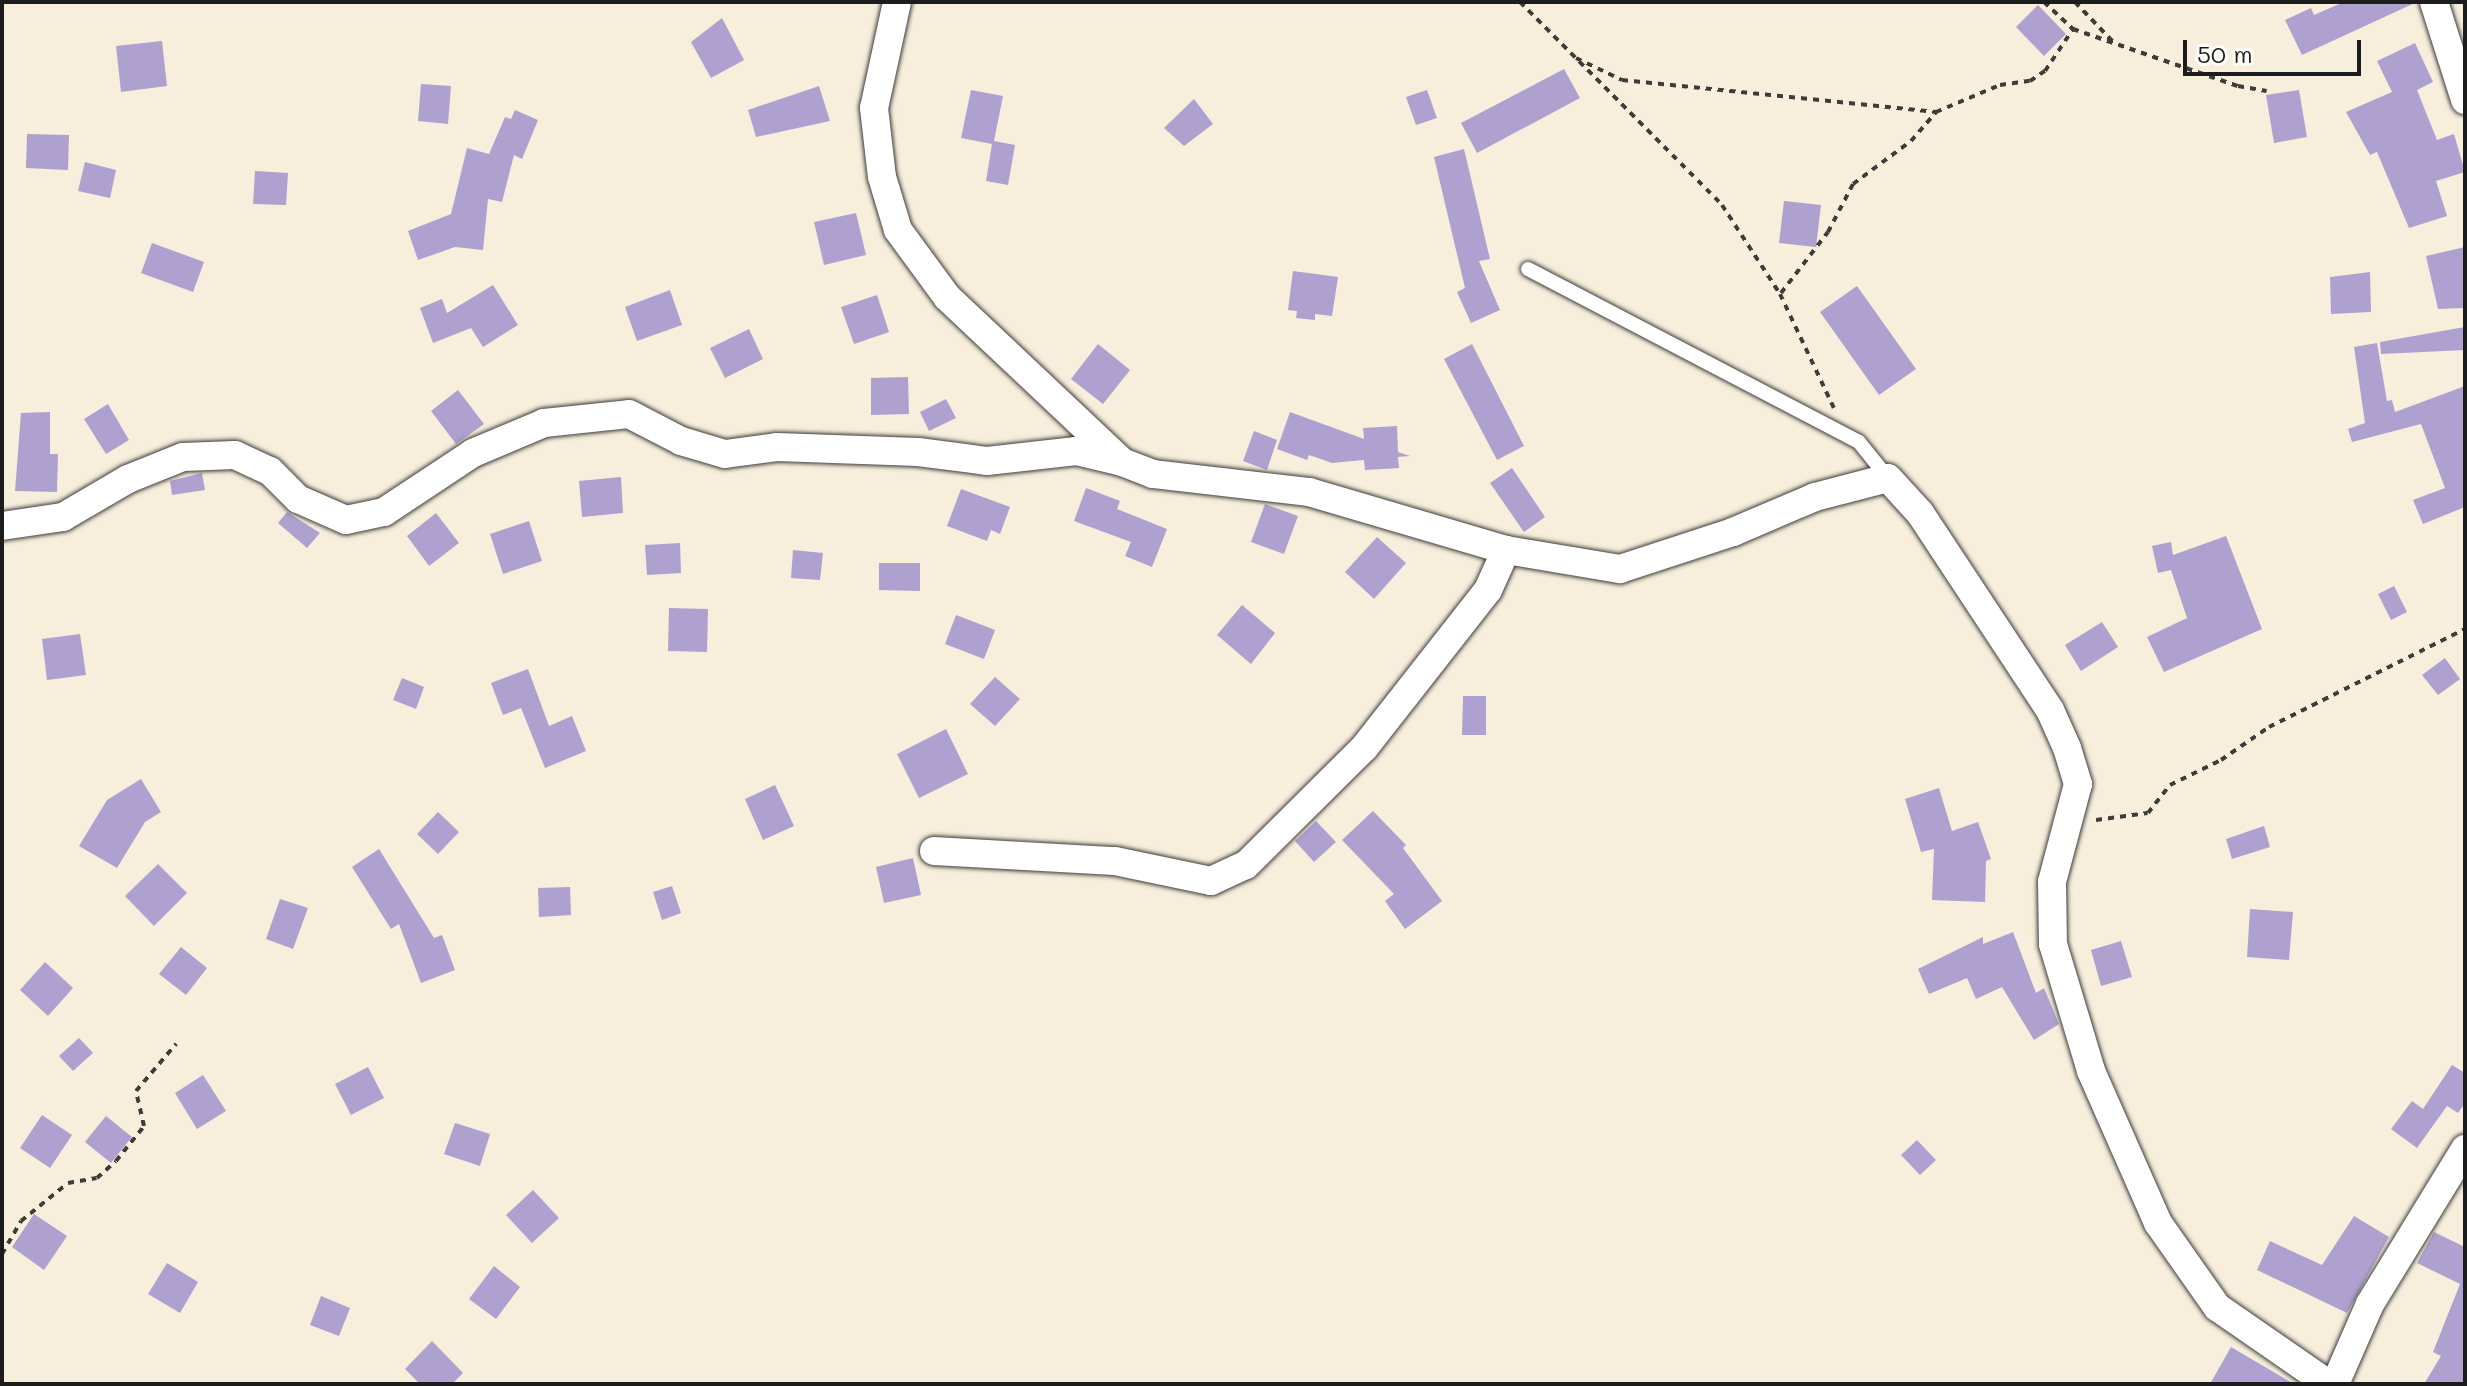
<!DOCTYPE html>
<html>
<head>
<meta charset="utf-8">
<style>
  body { margin:0 }
  #map { position:relative; width:2467px; height:1386px; overflow:hidden; background:#f7eedc; font-family:Mali,sans-serif }
  div>[style] { position:absolute }
  [style*='--x'] { left:calc(var(--x)*1px); top:calc(var(--y)*1px); width:calc(var(--w)*1px); rotate:calc(var(--a)*1deg) }
  .building>* { inset:0; background:#afa1cf }
  .path>* { height:4px; margin-top:-2px; transform-origin:0; background:repeating-linear-gradient(90deg,#3d3c39 0 6px,transparent 0 12px) }
  .roads { filter:drop-shadow(0 0 2px #3d3c39) drop-shadow(0 0 2px #3d3c39) }
  .lane>* { height:14px; margin:-7px; padding:0 7px; transform-origin:7px; border-radius:7px; background:#fff }
  .street>* { height:28px; margin:-14px; padding:0 14px; transform-origin:14px; border-radius:14px; background:#fff }
  span { translate:-50% -50%; white-space:nowrap; text-align:center; line-height:1.15; -webkit-text-stroke:6px #fdfcf7; paint-order:stroke }
  .frame { position:absolute; inset:0; border:4px solid #1c1c1c; pointer-events:none }
  .scale { position:absolute; left:2183px; top:40px; width:178px; height:36px; box-sizing:border-box; border:4px solid #1c1c1c; border-top:0; padding-left:10px; font-size:24px; line-height:28px; white-space:nowrap; color:#1c1c1c; -webkit-text-stroke:6px #fdfcf7; paint-order:stroke }
</style>
</head>
<body>
<div id="map">
  <div class="building">
    <i style="clip-path:polygon(2344px 2px,2417px 2px,2302px 55px,2285px 20px,2311px 8px,2314px 15px)"></i>
    <i style="clip-path:polygon(2038px 5px,2066px 34px,2044px 56px,2016px 27px)"></i>
    <i style="clip-path:polygon(722px 18px,744px 60px,711px 78px,691px 42px)"></i>
    <i style="clip-path:polygon(162px 41px,167px 86px,121px 92px,116px 46px)"></i>
    <i style="clip-path:polygon(2415px 43px,2433px 82px,2417px 90px,2437px 140px,2454px 134px,2465px 172px,2436px 181px,2447px 216px,2409px 228px,2377px 152px,2370px 155px,2346px 112px,2392px 92px,2377px 61px)"></i>
    <i style="clip-path:polygon(1564px 69px,1580px 98px,1477px 153px,1461px 123px)"></i>
    <i style="clip-path:polygon(421px 84px,451px 86px,448px 124px,418px 121px)"></i>
    <i style="clip-path:polygon(819px 86px,830px 121px,756px 137px,748px 110px)"></i>
    <i style="clip-path:polygon(971px 90px,1003px 96px,994px 141px,1015px 145px,1008px 185px,986px 181px,992px 144px,961px 138px)"></i>
    <i style="clip-path:polygon(1427px 90px,1437px 118px,1416px 125px,1406px 97px)"></i>
    <i style="clip-path:polygon(2299px 90px,2307px 137px,2274px 143px,2266px 95px)"></i>
    <i style="clip-path:polygon(1194px 99px,1213px 124px,1184px 146px,1164px 128px)"></i>
    <i style="clip-path:polygon(515px 110px,538px 120px,522px 159px,514px 155px,502px 202px,488px 199px,483px 250px,455px 247px,418px 260px,408px 231px,451px 214px,467px 148px,489px 154px,505px 117px,511px 119px)"></i>
    <i style="clip-path:polygon(27px 134px,69px 135px,68px 170px,26px 168px)"></i>
    <i style="clip-path:polygon(1464px 149px,1490px 259px,1479px 261px,1500px 310px,1471px 323px,1457px 292px,1465px 288px,1434px 157px)"></i>
    <i style="clip-path:polygon(85px 162px,116px 170px,110px 198px,78px 191px)"></i>
    <i style="clip-path:polygon(255px 171px,288px 173px,286px 205px,253px 204px)"></i>
    <i style="clip-path:polygon(1784px 201px,1821px 205px,1816px 247px,1779px 243px)"></i>
    <i style="clip-path:polygon(856px 213px,866px 255px,824px 265px,814px 222px)"></i>
    <i style="clip-path:polygon(152px 243px,204px 262px,193px 292px,141px 273px)"></i>
    <i style="clip-path:polygon(2465px 247px,2465px 308px,2438px 309px,2426px 256px)"></i>
    <i style="clip-path:polygon(1293px 271px,1338px 277px,1332px 316px,1315px 314px,1315px 320px,1296px 318px,1297px 311px,1288px 310px)"></i>
    <i style="clip-path:polygon(2370px 272px,2371px 312px,2331px 314px,2330px 277px)"></i>
    <i style="clip-path:polygon(493px 285px,518px 325px,483px 347px,471px 328px,433px 343px,420px 308px,442px 299px,447px 313px)"></i>
    <i style="clip-path:polygon(1857px 286px,1916px 369px,1879px 395px,1820px 312px)"></i>
    <i style="clip-path:polygon(670px 290px,682px 325px,637px 341px,625px 307px)"></i>
    <i style="clip-path:polygon(877px 295px,889px 332px,854px 344px,841px 307px)"></i>
    <i style="clip-path:polygon(2465px 327px,2465px 350px,2381px 354px,2380px 342px)"></i>
    <i style="clip-path:polygon(749px 329px,763px 359px,725px 378px,710px 348px)"></i>
    <i style="clip-path:polygon(2377px 343px,2387px 401px,2392px 400px,2395px 412px,2465px 386px,2465px 507px,2423px 524px,2413px 500px,2445px 488px,2421px 424px,2352px 442px,2348px 429px,2365px 423px,2354px 347px)"></i>
    <i style="clip-path:polygon(1098px 344px,1130px 370px,1103px 404px,1071px 379px)"></i>
    <i style="clip-path:polygon(1472px 344px,1524px 446px,1497px 460px,1444px 359px)"></i>
    <i style="clip-path:polygon(908px 377px,909px 414px,871px 415px,871px 378px)"></i>
    <i style="clip-path:polygon(458px 390px,484px 424px,456px 444px,431px 411px)"></i>
    <i style="clip-path:polygon(946px 399px,956px 418px,929px 431px,920px 412px)"></i>
    <i style="clip-path:polygon(108px 404px,129px 440px,106px 454px,84px 419px)"></i>
    <i style="clip-path:polygon(50px 412px,50px 454px,58px 454px,57px 492px,15px 491px,21px 413px)"></i>
    <i style="clip-path:polygon(1290px 412px,1364px 439px,1363px 428px,1397px 426px,1398px 452px,1410px 456px,1398px 457px,1399px 468px,1365px 470px,1364px 460px,1332px 463px,1309px 455px,1307px 460px,1277px 449px)"></i>
    <i style="clip-path:polygon(1254px 431px,1277px 440px,1267px 470px,1243px 461px)"></i>
    <i style="clip-path:polygon(1512px 468px,1545px 517px,1524px 532px,1490px 483px)"></i>
    <i style="clip-path:polygon(202px 473px,205px 490px,172px 495px,170px 481px)"></i>
    <i style="clip-path:polygon(621px 477px,623px 513px,582px 517px,579px 481px)"></i>
    <i style="clip-path:polygon(1086px 488px,1120px 501px,1117px 509px,1167px 529px,1152px 567px,1125px 556px,1131px 542px,1074px 521px)"></i>
    <i style="clip-path:polygon(961px 489px,1010px 507px,1000px 534px,991px 530px,987px 541px,947px 526px)"></i>
    <i style="clip-path:polygon(1265px 504px,1298px 516px,1284px 554px,1251px 542px)"></i>
    <i style="clip-path:polygon(287px 512px,320px 533px,307px 548px,278px 523px)"></i>
    <i style="clip-path:polygon(436px 513px,459px 543px,429px 566px,407px 536px)"></i>
    <i style="clip-path:polygon(529px 521px,542px 561px,503px 574px,490px 534px)"></i>
    <i style="clip-path:polygon(2226px 536px,2262px 629px,2164px 672px,2147px 637px,2187px 618px,2171px 570px,2158px 573px,2152px 546px,2171px 542px,2173px 555px)"></i>
    <i style="clip-path:polygon(1377px 537px,1406px 563px,1374px 599px,1345px 572px)"></i>
    <i style="clip-path:polygon(680px 543px,681px 573px,647px 575px,645px 545px)"></i>
    <i style="clip-path:polygon(793px 550px,823px 553px,820px 580px,791px 578px)"></i>
    <i style="clip-path:polygon(879px 563px,920px 563px,920px 591px,879px 590px)"></i>
    <i style="clip-path:polygon(2394px 586px,2407px 612px,2391px 620px,2378px 594px)"></i>
    <i style="clip-path:polygon(1242px 605px,1275px 633px,1251px 664px,1217px 635px)"></i>
    <i style="clip-path:polygon(669px 608px,708px 609px,707px 652px,668px 651px)"></i>
    <i style="clip-path:polygon(956px 615px,995px 630px,984px 659px,945px 644px)"></i>
    <i style="clip-path:polygon(2102px 622px,2118px 647px,2081px 671px,2065px 645px)"></i>
    <i style="clip-path:polygon(80px 634px,86px 675px,47px 680px,42px 639px)"></i>
    <i style="clip-path:polygon(2445px 658px,2460px 679px,2438px 695px,2422px 675px)"></i>
    <i style="clip-path:polygon(528px 669px,549px 726px,572px 716px,586px 751px,545px 768px,521px 708px,503px 715px,491px 683px)"></i>
    <i style="clip-path:polygon(995px 677px,1020px 699px,995px 726px,970px 704px)"></i>
    <i style="clip-path:polygon(402px 678px,424px 687px,416px 709px,393px 700px)"></i>
    <i style="clip-path:polygon(1463px 696px,1486px 696px,1486px 735px,1462px 735px)"></i>
    <i style="clip-path:polygon(946px 729px,968px 774px,919px 798px,897px 754px)"></i>
    <i style="clip-path:polygon(141px 779px,161px 812px,145px 822px,117px 868px,79px 846px,107px 800px)"></i>
    <i style="clip-path:polygon(775px 785px,794px 826px,763px 840px,745px 799px)"></i>
    <i style="clip-path:polygon(1939px 788px,1952px 831px,1978px 822px,1991px 859px,1986px 861px,1985px 902px,1932px 900px,1934px 849px,1921px 852px,1905px 799px)"></i>
    <i style="clip-path:polygon(1373px 811px,1406px 845px,1403px 848px,1442px 901px,1405px 929px,1385px 901px,1394px 894px,1342px 840px)"></i>
    <i style="clip-path:polygon(438px 812px,459px 832px,438px 854px,417px 834px)"></i>
    <i style="clip-path:polygon(1316px 821px,1336px 842px,1314px 862px,1295px 841px)"></i>
    <i style="clip-path:polygon(2264px 826px,2270px 847px,2232px 859px,2226px 839px)"></i>
    <i style="clip-path:polygon(379px 849px,434px 938px,442px 935px,455px 970px,421px 983px,399px 924px,391px 929px,352px 867px)"></i>
    <i style="clip-path:polygon(913px 858px,921px 895px,884px 903px,876px 867px)"></i>
    <i style="clip-path:polygon(158px 864px,187px 893px,154px 926px,125px 896px)"></i>
    <i style="clip-path:polygon(672px 886px,681px 913px,662px 920px,653px 892px)"></i>
    <i style="clip-path:polygon(570px 887px,571px 915px,539px 917px,538px 888px)"></i>
    <i style="clip-path:polygon(280px 899px,308px 908px,293px 949px,266px 939px)"></i>
    <i style="clip-path:polygon(2250px 909px,2293px 912px,2289px 960px,2247px 957px)"></i>
    <i style="clip-path:polygon(2013px 932px,2036px 993px,2044px 988px,2059px 1024px,2034px 1040px,2002px 987px,1976px 999px,1967px 978px,1929px 994px,1918px 969px,1983px 937px,1983px 944px)"></i>
    <i style="clip-path:polygon(2121px 941px,2132px 977px,2101px 986px,2091px 950px)"></i>
    <i style="clip-path:polygon(181px 947px,207px 968px,186px 995px,159px 974px)"></i>
    <i style="clip-path:polygon(45px 962px,73px 988px,48px 1016px,20px 990px)"></i>
    <i style="clip-path:polygon(79px 1038px,93px 1053px,73px 1071px,59px 1056px)"></i>
    <i style="clip-path:polygon(2452px 1065px,2465px 1073px,2465px 1103px,2458px 1113px,2447px 1106px,2417px 1148px,2391px 1129px,2412px 1101px,2423px 1109px)"></i>
    <i style="clip-path:polygon(368px 1067px,384px 1098px,351px 1115px,335px 1084px)"></i>
    <i style="clip-path:polygon(203px 1075px,226px 1111px,197px 1129px,175px 1093px)"></i>
    <i style="clip-path:polygon(42px 1115px,72px 1135px,50px 1168px,20px 1148px)"></i>
    <i style="clip-path:polygon(106px 1116px,132px 1137px,111px 1163px,85px 1142px)"></i>
    <i style="clip-path:polygon(455px 1123px,490px 1134px,480px 1166px,444px 1154px)"></i>
    <i style="clip-path:polygon(1917px 1140px,1936px 1160px,1920px 1175px,1901px 1155px)"></i>
    <i style="clip-path:polygon(533px 1190px,559px 1218px,532px 1243px,506px 1215px)"></i>
    <i style="clip-path:polygon(34px 1214px,67px 1236px,44px 1270px,12px 1247px)"></i>
    <i style="clip-path:polygon(2354px 1216px,2389px 1237px,2347px 1313px,2257px 1270px,2270px 1241px,2322px 1265px)"></i>
    <i style="clip-path:polygon(2434px 1232px,2465px 1247px,2465px 1384px,2424px 1384px,2441px 1356px,2433px 1352px,2460px 1284px,2417px 1263px)"></i>
    <i style="clip-path:polygon(167px 1263px,198px 1282px,180px 1313px,148px 1294px)"></i>
    <i style="clip-path:polygon(494px 1266px,520px 1287px,496px 1319px,469px 1299px)"></i>
    <i style="clip-path:polygon(321px 1296px,350px 1308px,339px 1336px,310px 1325px)"></i>
    <i style="clip-path:polygon(432px 1341px,463px 1373px,452px 1384px,420px 1384px,405px 1369px)"></i>
    <i style="clip-path:polygon(2231px 1347px,2294px 1384px,2210px 1384px)"></i>
  </div>
  <div class="path">
    <i style="--x:1520;--y:2;--w:286;--a:45.1"></i>
    <i style="--x:1722;--y:205;--w:106;--a:56.9"></i>
    <i style="--x:1780;--y:294;--w:126;--a:64.7"></i>
    <i style="--x:2044;--y:2;--w:40;--a:43"></i>
    <i style="--x:2075;--y:2;--w:59;--a:46.4"></i>
    <i style="--x:1576;--y:58;--w:51;--a:25.6"></i>
    <i style="--x:1622;--y:80;--w:316;--a:5.8"></i>
    <i style="--x:1936;--y:112;--w:69;--a:-22.9"></i>
    <i style="--x:2000;--y:85;--w:30;--a:-8"></i>
    <i style="--x:2030;--y:81;--w:18;--a:-34"></i>
    <i style="--x:2045;--y:71;--w:50;--a:-56.3"></i>
    <i style="--x:2073;--y:29;--w:175;--a:19.1"></i>
    <i style="--x:2238;--y:86;--w:29;--a:10"></i>
    <i style="--x:1781;--y:293;--w:77;--a:-52.4"></i>
    <i style="--x:1828;--y:232;--w:54;--a:-62.5"></i>
    <i style="--x:1853;--y:184;--w:72;--a:-36.6"></i>
    <i style="--x:1911;--y:141;--w:38;--a:-49"></i>
    <i style="--x:2096;--y:820;--w:52;--a:-7.7"></i>
    <i style="--x:2148;--y:813;--w:36;--a:-52"></i>
    <i style="--x:2170;--y:785;--w:57;--a:-26.1"></i>
    <i style="--x:2221;--y:760;--w:58;--a:-34.5"></i>
    <i style="--x:2269;--y:727;--w:219;--a:-26.6"></i>
    <i style="--x:2;--y:1254;--w:38;--a:-60"></i>
    <i style="--x:21;--y:1221;--w:60;--a:-39"></i>
    <i style="--x:68;--y:1183;--w:29;--a:-10"></i>
    <i style="--x:97;--y:1178;--w:25;--a:-42"></i>
    <i style="--x:116;--y:1161;--w:45;--a:-51.3"></i>
    <i style="--x:144;--y:1126;--w:36;--a:-103"></i>
    <i style="--x:136;--y:1091;--w:62;--a:-49.6"></i>
  </div>
  <div class="roads">
    <div class="lane">
      <i style="--x:1528;--y:269;--w:373;--a:27.6"></i>
      <i style="--x:1859;--y:442;--w:46;--a:51.1"></i>
    </div>
    <div class="street">
      <i style="--x:897;--y:2;--w:108;--a:102.2"></i>
      <i style="--x:874;--y:108;--w:69;--a:83.4"></i>
      <i style="--x:882;--y:177;--w:55;--a:73.2"></i>
      <i style="--x:898;--y:230;--w:83;--a:53.8"></i>
      <i style="--x:947;--y:297;--w:241;--a:43.3"></i>
      <i style="--x:1122;--y:462;--w:33;--a:21"></i>
      <i style="--x:1153;--y:474;--w:157;--a:6.6"></i>
      <i style="--x:1309;--y:492;--w:205;--a:16.4"></i>
      <i style="--x:1506;--y:550;--w:116;--a:9.5"></i>
      <i style="--x:1620;--y:569;--w:119;--a:-18.1"></i>
      <i style="--x:1733;--y:532;--w:89;--a:-23.1"></i>
      <i style="--x:1815;--y:497;--w:75;--a:-14.6"></i>
      <i style="--x:1888;--y:478;--w:47;--a:47.6"></i>
      <i style="--x:1920;--y:513;--w:236;--a:56.6"></i>
      <i style="--x:2050;--y:710;--w:42;--a:65.9"></i>
      <i style="--x:2067;--y:748;--w:38;--a:73"></i>
      <i style="--x:2078;--y:784;--w:101;--a:104.9"></i>
      <i style="--x:2052;--y:882;--w:62;--a:89.1"></i>
      <i style="--x:2053;--y:944;--w:133;--a:73.3"></i>
      <i style="--x:2091;--y:1071;--w:166;--a:66.2"></i>
      <i style="--x:2158;--y:1223;--w:103;--a:54.9"></i>
      <i style="--x:2217;--y:1307;--w:135;--a:34.7"></i>
      <i style="--x:2434;--y:2;--w:103;--a:72.4"></i>
      <i style="--x:2;--y:526;--w:62;--a:-8.4"></i>
      <i style="--x:63;--y:517;--w:75;--a:-30.3"></i>
      <i style="--x:128;--y:479;--w:59;--a:-21.8"></i>
      <i style="--x:183;--y:457;--w:52;--a:-2.2"></i>
      <i style="--x:235;--y:455;--w:38;--a:25"></i>
      <i style="--x:270;--y:471;--w:40;--a:45"></i>
      <i style="--x:298;--y:499;--w:52;--a:23.6"></i>
      <i style="--x:346;--y:520;--w:39;--a:-12"></i>
      <i style="--x:384;--y:512;--w:107;--a:-33.5"></i>
      <i style="--x:473;--y:453;--w:77;--a:-22.9"></i>
      <i style="--x:544;--y:423;--w:85;--a:-6"></i>
      <i style="--x:629;--y:414;--w:59;--a:27.4"></i>
      <i style="--x:681;--y:441;--w:46;--a:16.5"></i>
      <i style="--x:725;--y:454;--w:52;--a:-7.7"></i>
      <i style="--x:777;--y:447;--w:141;--a:2"></i>
      <i style="--x:918;--y:452;--w:70;--a:7.4"></i>
      <i style="--x:987;--y:461;--w:90;--a:-6.4"></i>
      <i style="--x:1076;--y:451;--w:43;--a:13.4"></i>
      <i style="--x:934;--y:851;--w:181;--a:3.2"></i>
      <i style="--x:1115;--y:861;--w:98;--a:11.8"></i>
      <i style="--x:1211;--y:881;--w:38;--a:-25"></i>
      <i style="--x:1246;--y:865;--w:166;--a:-44.8"></i>
      <i style="--x:1364;--y:748;--w:201;--a:-51.9"></i>
      <i style="--x:1488;--y:590;--w:44;--a:-65.8"></i>
      <i style="--x:2335;--y:1384;--w:87;--a:-66.4"></i>
      <i style="--x:2370;--y:1304;--w:182;--a:-58.5"></i>
    </div>
  </div>
  <div class="frame"></div>
  <div class="scale">50 m</div>
</div>
</body>
</html>
